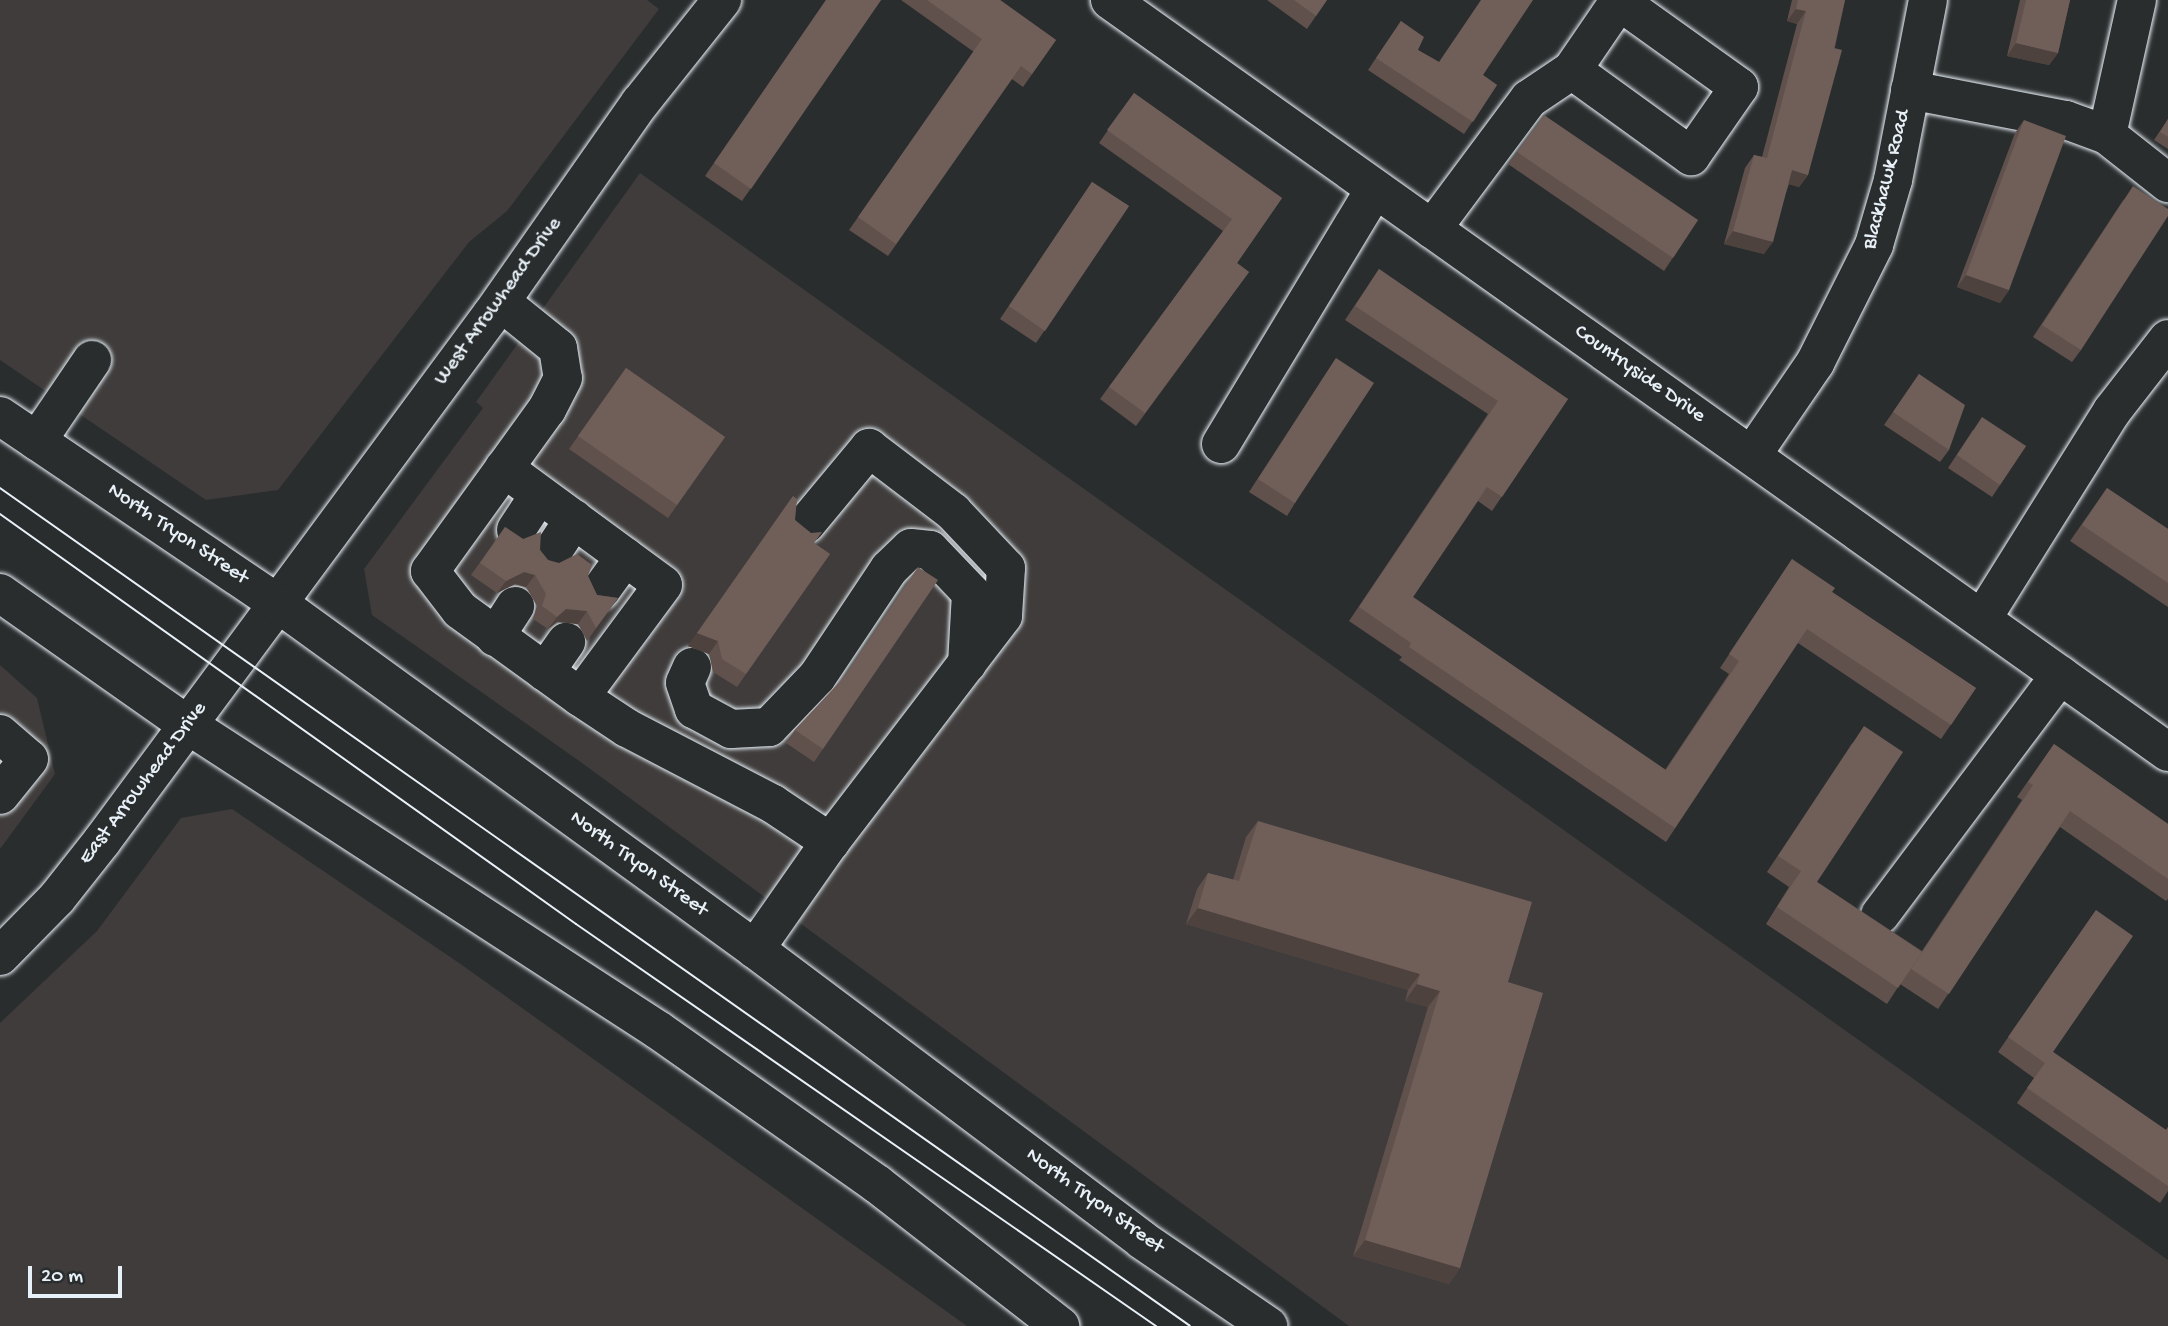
<!DOCTYPE html>
<html>
<head>
<meta charset="utf-8">
<style>
  body { margin:0 }
  #map { position:relative; width:2168px; height:1326px; overflow:hidden; background:#2a2d2e; font-family:"Gochi Hand",sans-serif }
  div>[style] { position:absolute }
  [style*='--x'] { left:calc(var(--x)*1px); top:calc(var(--y)*1px); width:calc(var(--w)*1px); rotate:calc(var(--a)*1deg) }
  .built>* { inset:0; background:#3f3c3b }
  .roads { filter:drop-shadow(0 0 2px #e8f1f8) drop-shadow(0 0 2px #e8f1f8) }
  .minor>* { height:38px; margin:-19px; padding:0 19px; transform-origin:19px; border-radius:19px; background:#2a2d2e }
  .major>* { height:38px; margin:-19px; padding:0 19px; transform-origin:19px; border-radius:19px; background:#2a2d2e }
  .tram>* { height:2px; margin:-1px; padding:0 1px; transform-origin:1px; border-radius:1px; background:#e8f1f8 }
  .wall>* { inset:0; background:#60514d }
  .shaded-wall>* { inset:0; background:#4e423e }
  .building>* { inset:0; background:#705e59 }
  span { translate:-50% -50%; white-space:nowrap; text-align:center; line-height:1.15; -webkit-text-stroke:5px #2a2d2e; paint-order:stroke }
  .street-label { font-size:21px; color:#e8f1f8 }
  .scale { position:absolute; left:28px; top:1266px; width:94px; height:32px; box-sizing:border-box; border:4px solid #e8f1f8; border-top:0; padding-left:9px; font-size:21px; line-height:24px; white-space:nowrap; color:#e8f1f8; -webkit-text-stroke:5px #2a2d2e; paint-order:stroke }
</style>
</head>
<body>
<div id="map">
  <div class="built">
    <i style="clip-path:polygon(0 0,647px 0,659px 9px,507px 211px,469px 242px,278px 490px,206px 500px,0 360px)"></i>
    <i style="clip-path:polygon(640px 173px,2168px 1260px,2168px 1326px,1349px 1326px,582px 763px,372px 615px,364px 569px,483px 408px,476px 402px)"></i>
    <i style="clip-path:polygon(0 665px,37px 698px,55px 774px,0 849px)"></i>
    <i style="clip-path:polygon(232px 809px,462px 965px,967px 1326px,0 1326px,0 1023px,97px 931px,181px 818px)"></i>
  </div>
  <div class="roads">
    <div class="minor">
      <i style="--x:1110;--y:0;--w:1298;--a:35.4"></i>
      <i style="--x:1572;--y:70;--w:147;--a:35.9"></i>
      <i style="--x:1691;--y:156;--w:84;--a:-55.2"></i>
      <i style="--x:1739;--y:87;--w:148;--a:-144.4"></i>
      <i style="--x:1910;--y:90;--w:159;--a:10.9"></i>
      <i style="--x:2066;--y:120;--w:44;--a:20.1"></i>
      <i style="--x:2107;--y:135;--w:78;--a:38.2"></i>
      <i style="--x:2107;--y:135;--w:138;--a:-77.5"></i>
      <i style="--x:1432;--y:229;--w:162;--a:-53.3"></i>
      <i style="--x:1529;--y:99;--w:52;--a:-34"></i>
      <i style="--x:1572;--y:70;--w:85;--a:-55.6"></i>
      <i style="--x:501;--y:302;--w:73;--a:38.9"></i>
      <i style="--x:558;--y:348;--w:30;--a:81"></i>
      <i style="--x:563;--y:378;--w:35;--a:117"></i>
      <i style="--x:547;--y:409;--w:200;--a:125.8"></i>
      <i style="--x:430;--y:571;--w:49;--a:52.4"></i>
      <i style="--x:460;--y:610;--w:148;--a:35.9"></i>
      <i style="--x:580;--y:697;--w:56;--a:33.4"></i>
      <i style="--x:627;--y:728;--w:165;--a:27.5"></i>
      <i style="--x:773;--y:804;--w:69;--a:33.7"></i>
      <i style="--x:830;--y:842;--w:131;--a:125"></i>
      <i style="--x:37;--y:441;--w:98;--a:-55.8"></i>
      <i style="--x:1221;--y:444;--w:298;--a:-58.9"></i>
      <i style="--x:1752;--y:455;--w:112;--a:-55.6"></i>
      <i style="--x:1815;--y:363;--w:132;--a:-63.4"></i>
      <i style="--x:1874;--y:245;--w:68;--a:-73.7"></i>
      <i style="--x:1893;--y:180;--w:183;--a:-79"></i>
      <i style="--x:504;--y:468;--w:197;--a:36.3"></i>
      <i style="--x:663;--y:585;--w:139;--a:126.5"></i>
      <i style="--x:806;--y:524;--w:99;--a:-50.3"></i>
      <i style="--x:869;--y:448;--w:106;--a:37.3"></i>
      <i style="--x:953;--y:512;--w:77;--a:46.6"></i>
      <i style="--x:1006;--y:568;--w:48;--a:93.6"></i>
      <i style="--x:1003;--y:616;--w:285;--a:127.4"></i>
      <i style="--x:516;--y:530;--w:42;--a:-56.7"></i>
      <i style="--x:551;--y:554;--w:42;--a:-56.7"></i>
      <i style="--x:601;--y:590;--w:41;--a:-54"></i>
      <i style="--x:1982;--y:619;--w:245;--a:-58"></i>
      <i style="--x:2112;--y:411;--w:91;--a:-52.1"></i>
      <i style="--x:495;--y:637;--w:37;--a:-57"></i>
      <i style="--x:692;--y:667;--w:17;--a:114"></i>
      <i style="--x:685;--y:683;--w:28;--a:71"></i>
      <i style="--x:694;--y:709;--w:42;--a:28.4"></i>
      <i style="--x:731;--y:729;--w:38;--a:-3"></i>
      <i style="--x:769;--y:727;--w:69;--a:-46.2"></i>
      <i style="--x:817;--y:677;--w:130;--a:-56.3"></i>
      <i style="--x:889;--y:569;--w:30;--a:-44"></i>
      <i style="--x:911;--y:548;--w:19;--a:6"></i>
      <i style="--x:930;--y:550;--w:59;--a:46.4"></i>
      <i style="--x:971;--y:593;--w:71;--a:93.2"></i>
      <i style="--x:545;--y:672;--w:37;--a:-55"></i>
      <i style="--x:0;--y:734;--w:38;--a:41"></i>
      <i style="--x:29;--y:759;--w:46;--a:128.9"></i>
      <i style="--x:1880;--y:915;--w:300;--a:-53.1"></i>
      <i style="--x:0;--y:956;--w:81;--a:-45.5"></i>
      <i style="--x:57;--y:898;--w:73;--a:-51.7"></i>
      <i style="--x:102;--y:841;--w:656;--a:-53.5"></i>
      <i style="--x:492;--y:314;--w:258;--a:-55"></i>
      <i style="--x:640;--y:103;--w:132;--a:-51.5"></i>
    </div>
    <div class="major">
      <i style="--x:0;--y:416;--w:336;--a:34"></i>
      <i style="--x:279;--y:604;--w:588;--a:35.93"></i>
      <i style="--x:755;--y:949;--w:484;--a:36.9"></i>
      <i style="--x:1142;--y:1240;--w:153;--a:34.3"></i>
      <i style="--x:0;--y:593;--w:230;--a:35.1"></i>
      <i style="--x:188;--y:725;--w:560;--a:32.98"></i>
      <i style="--x:658;--y:1030;--w:268;--a:35.1"></i>
      <i style="--x:877;--y:1184;--w:232;--a:37.8"></i>
    </div>
  </div>
  <div class="tram">
    <i style="--x:0;--y:488;--w:1455;--a:35.15"></i>
    <i style="--x:0;--y:514;--w:707;--a:35.44"></i>
    <i style="--x:576;--y:924;--w:706;--a:34.73"></i>
  </div>
  <div class="wall">
    <i style="clip-path:polygon(826px 0,881px 0,742px 201px,705px 176px)"></i>
    <i style="clip-path:polygon(901px 0,1000px 0,1056px 40px,1023px 87px,1012px 79px,888px 256px,849px 230px,974px 52px)"></i>
    <i style="clip-path:polygon(1267px 0,1327px 0,1307px 29px)"></i>
    <i style="clip-path:polygon(1792px 0,1845px 0,1808px 175px,1799px 187px,1789px 184px,1764px 254px,1724px 244px,1745px 168px,1754px 155px,1762px 157px,1797px 24px,1787px 21px)"></i>
    <i style="clip-path:polygon(2020px 0,2070px 0,2058px 53px,2049px 65px,2007px 56px)"></i>
    <i style="clip-path:polygon(1401px 21px,1418px 50px,1439px 62px,1483px 75px,1497px 85px,1464px 134px,1368px 70px)"></i>
    <i style="clip-path:polygon(1134px 93px,1282px 198px,1237px 263px,1249px 272px,1136px 426px,1100px 399px,1223px 231px,1099px 143px)"></i>
    <i style="clip-path:polygon(2168px 119px,2168px 149px,2154px 140px)"></i>
    <i style="clip-path:polygon(2024px 120px,2009px 290px,2000px 303px,1957px 287px,2015px 133px)"></i>
    <i style="clip-path:polygon(1517px 152px,1698px 220px,1664px 271px,1508px 164px)"></i>
    <i style="clip-path:polygon(1092px 182px,1129px 206px,1036px 343px,1000px 319px)"></i>
    <i style="clip-path:polygon(2124px 199px,2081px 350px,2072px 362px,2033px 337px)"></i>
    <i style="clip-path:polygon(1379px 269px,1568px 399px,1492px 511px,1478px 501px,1413px 597px,1665px 770px,1729px 674px,1720px 668px,1792px 559px,1832px 592px,1976px 688px,1941px 739px,1798px 643px,1666px 842px,1399px 660px,1402px 657px,1349px 621px,1488px 414px,1345px 320px)"></i>
    <i style="clip-path:polygon(1336px 358px,1295px 503px,1287px 516px,1249px 492px)"></i>
    <i style="clip-path:polygon(626px 368px,725px 437px,668px 518px,569px 449px)"></i>
    <i style="clip-path:polygon(1919px 374px,1949px 450px,1940px 462px,1884px 425px)"></i>
    <i style="clip-path:polygon(1973px 430px,2026px 446px,1992px 497px,1948px 468px)"></i>
    <i style="clip-path:polygon(2107px 488px,2168px 529px,2168px 607px,2070px 541px)"></i>
    <i style="clip-path:polygon(793px 496px,795px 520px,814px 543px,830px 554px,737px 687px,713px 672px,709px 654px,688px 646px)"></i>
    <i style="clip-path:polygon(505px 527px,540px 550px,548px 560px,588px 576px,597px 595px,618px 598px,587px 641px,578px 624px,557px 622px,548px 629px,533px 619px,537px 606px,526px 587px,515px 584px,497px 593px,471px 575px)"></i>
    <i style="clip-path:polygon(938px 580px,814px 762px,786px 743px,795px 730px)"></i>
    <i style="clip-path:polygon(1853px 742px,1817px 882px,1922px 951px,2022px 800px,2017px 797px,2054px 744px,2168px 824px,2168px 899px,2166px 901px,2060px 827px,1938px 1009px,1900px 984px,1887px 1004px,1766px 924px,1789px 887px,1767px 872px)"></i>
    <i style="clip-path:polygon(1258px 821px,1508px 982px,1460px 1268px,1449px 1284px,1353px 1256px,1428px 1007px,1405px 1001px,1408px 990px,1186px 924px,1197px 889px,1208px 873px,1233px 880px,1246px 837px)"></i>
    <i style="clip-path:polygon(2096px 910px,2053px 1052px,2166px 1130px,2168px 1127px,2168px 1191px,2160px 1203px,2017px 1103px,2034px 1078px,1998px 1052px)"></i>
  </div>
  <div class="shaded-wall">
    <i style="clip-path:polygon(1796px 9px,1806px 11px,1797px 24px,1787px 21px)"></i>
    <i style="clip-path:polygon(2016px 43px,2058px 53px,2049px 65px,2007px 56px)"></i>
    <i style="clip-path:polygon(1792px 170px,1808px 175px,1799px 187px,1784px 183px)"></i>
    <i style="clip-path:polygon(1733px 231px,1773px 242px,1764px 254px,1724px 244px)"></i>
    <i style="clip-path:polygon(1966px 275px,2009px 290px,2000px 303px,1957px 287px)"></i>
    <i style="clip-path:polygon(524px 572px,535px 575px,526px 587px,515px 584px,497px 593px,506px 581px)"></i>
    <i style="clip-path:polygon(566px 609px,587px 611px,578px 624px,557px 622px,548px 629px,557px 617px)"></i>
    <i style="clip-path:polygon(697px 633px,718px 641px,709px 654px,688px 646px)"></i>
    <i style="clip-path:polygon(1198px 908px,1420px 974px,1408px 990px,1186px 924px)"></i>
    <i style="clip-path:polygon(1417px 984px,1440px 991px,1428px 1007px,1405px 1001px)"></i>
    <i style="clip-path:polygon(1365px 1240px,1460px 1268px,1449px 1284px,1353px 1256px)"></i>
  </div>
  <div class="building">
    <i style="clip-path:polygon(826px 0,881px 0,751px 189px,714px 163px)"></i>
    <i style="clip-path:polygon(927px 0,1000px 0,1056px 40px,1032px 74px,1021px 66px,896px 244px,858px 217px,982px 39px)"></i>
    <i style="clip-path:polygon(1294px 0,1327px 0,1316px 16px)"></i>
    <i style="clip-path:polygon(1481px 0,1533px 0,1483px 75px,1497px 85px,1473px 122px,1376px 58px,1401px 21px,1424px 37px,1418px 50px,1439px 62px)"></i>
    <i style="clip-path:polygon(1798px 0,1845px 0,1834px 48px,1842px 50px,1808px 175px,1792px 170px,1773px 242px,1733px 231px,1754px 155px,1767px 158px,1806px 11px,1796px 9px)"></i>
    <i style="clip-path:polygon(2026px 0,2070px 0,2058px 53px,2016px 43px)"></i>
    <i style="clip-path:polygon(1134px 93px,1282px 198px,1237px 263px,1249px 272px,1145px 413px,1109px 387px,1232px 219px,1107px 130px)"></i>
    <i style="clip-path:polygon(1544px 115px,1698px 220px,1673px 258px,1517px 152px)"></i>
    <i style="clip-path:polygon(2168px 119px,2168px 137px,2160px 132px)"></i>
    <i style="clip-path:polygon(2024px 120px,2066px 136px,2009px 290px,1966px 275px)"></i>
    <i style="clip-path:polygon(1092px 182px,1129px 206px,1045px 331px,1009px 306px)"></i>
    <i style="clip-path:polygon(2133px 186px,2168px 209px,2168px 216px,2081px 350px,2042px 325px)"></i>
    <i style="clip-path:polygon(1379px 269px,1568px 399px,1502px 497px,1487px 487px,1413px 597px,1666px 770px,1739px 661px,1729px 654px,1792px 559px,1835px 588px,1832px 592px,1976px 688px,1951px 725px,1807px 629px,1675px 828px,1409px 647px,1411px 643px,1359px 607px,1498px 401px,1355px 306px)"></i>
    <i style="clip-path:polygon(1336px 358px,1374px 383px,1295px 503px,1258px 479px)"></i>
    <i style="clip-path:polygon(626px 368px,725px 437px,677px 505px,578px 436px)"></i>
    <i style="clip-path:polygon(1919px 374px,1965px 405px,1949px 450px,1893px 412px)"></i>
    <i style="clip-path:polygon(1982px 417px,2026px 446px,2000px 485px,1957px 455px)"></i>
    <i style="clip-path:polygon(2107px 488px,2168px 529px,2168px 583px,2082px 525px)"></i>
    <i style="clip-path:polygon(793px 496px,797px 499px,795px 520px,811px 533px,822px 532px,814px 543px,830px 554px,746px 674px,722px 659px,718px 641px,697px 633px)"></i>
    <i style="clip-path:polygon(505px 527px,523px 539px,541px 532px,540px 550px,548px 560px,559px 563px,577px 554px,592px 565px,588px 576px,597px 595px,618px 598px,596px 628px,587px 611px,566px 609px,557px 617px,542px 606px,546px 594px,535px 575px,524px 572px,506px 581px,480px 563px)"></i>
    <i style="clip-path:polygon(918px 567px,938px 580px,823px 749px,795px 730px,844px 677px)"></i>
    <i style="clip-path:polygon(1864px 726px,1903px 752px,1817px 882px,1922px 952px,1898px 988px,1777px 907px,1801px 871px,1778px 856px)"></i>
    <i style="clip-path:polygon(2054px 744px,2168px 824px,2168px 879px,2070px 811px,1949px 994px,1911px 969px,2033px 785px,2028px 782px)"></i>
    <i style="clip-path:polygon(1258px 821px,1532px 902px,1508px 982px,1543px 993px,1460px 1268px,1365px 1240px,1440px 991px,1417px 984px,1420px 974px,1198px 908px,1208px 873px,1239px 881px)"></i>
    <i style="clip-path:polygon(2096px 910px,2133px 936px,2053px 1052px,2166px 1130px,2168px 1127px,2168px 1186px,2027px 1088px,2045px 1063px,2008px 1037px)"></i>
  </div>
  <div class="street-label">
    <span style="left:1888px;top:180px;rotate:-76deg">Blackhawk Road</span>
    <span style="left:499px;top:302px;rotate:-54deg">West Arrowhead Drive</span>
    <span style="left:1639px;top:375px;rotate:35deg">Countryside Drive</span>
    <span style="left:177px;top:535px;rotate:34deg">North Tryon Street</span>
    <span style="left:144px;top:784px;rotate:-53deg">East Arrowhead Drive</span>
    <span style="left:638px;top:865px;rotate:36deg">North Tryon Street</span>
    <span style="left:1094px;top:1202px;rotate:36deg">North Tryon Street</span>
  </div>
  <div class="scale">20 m</div>
</div>
</body>
</html>
